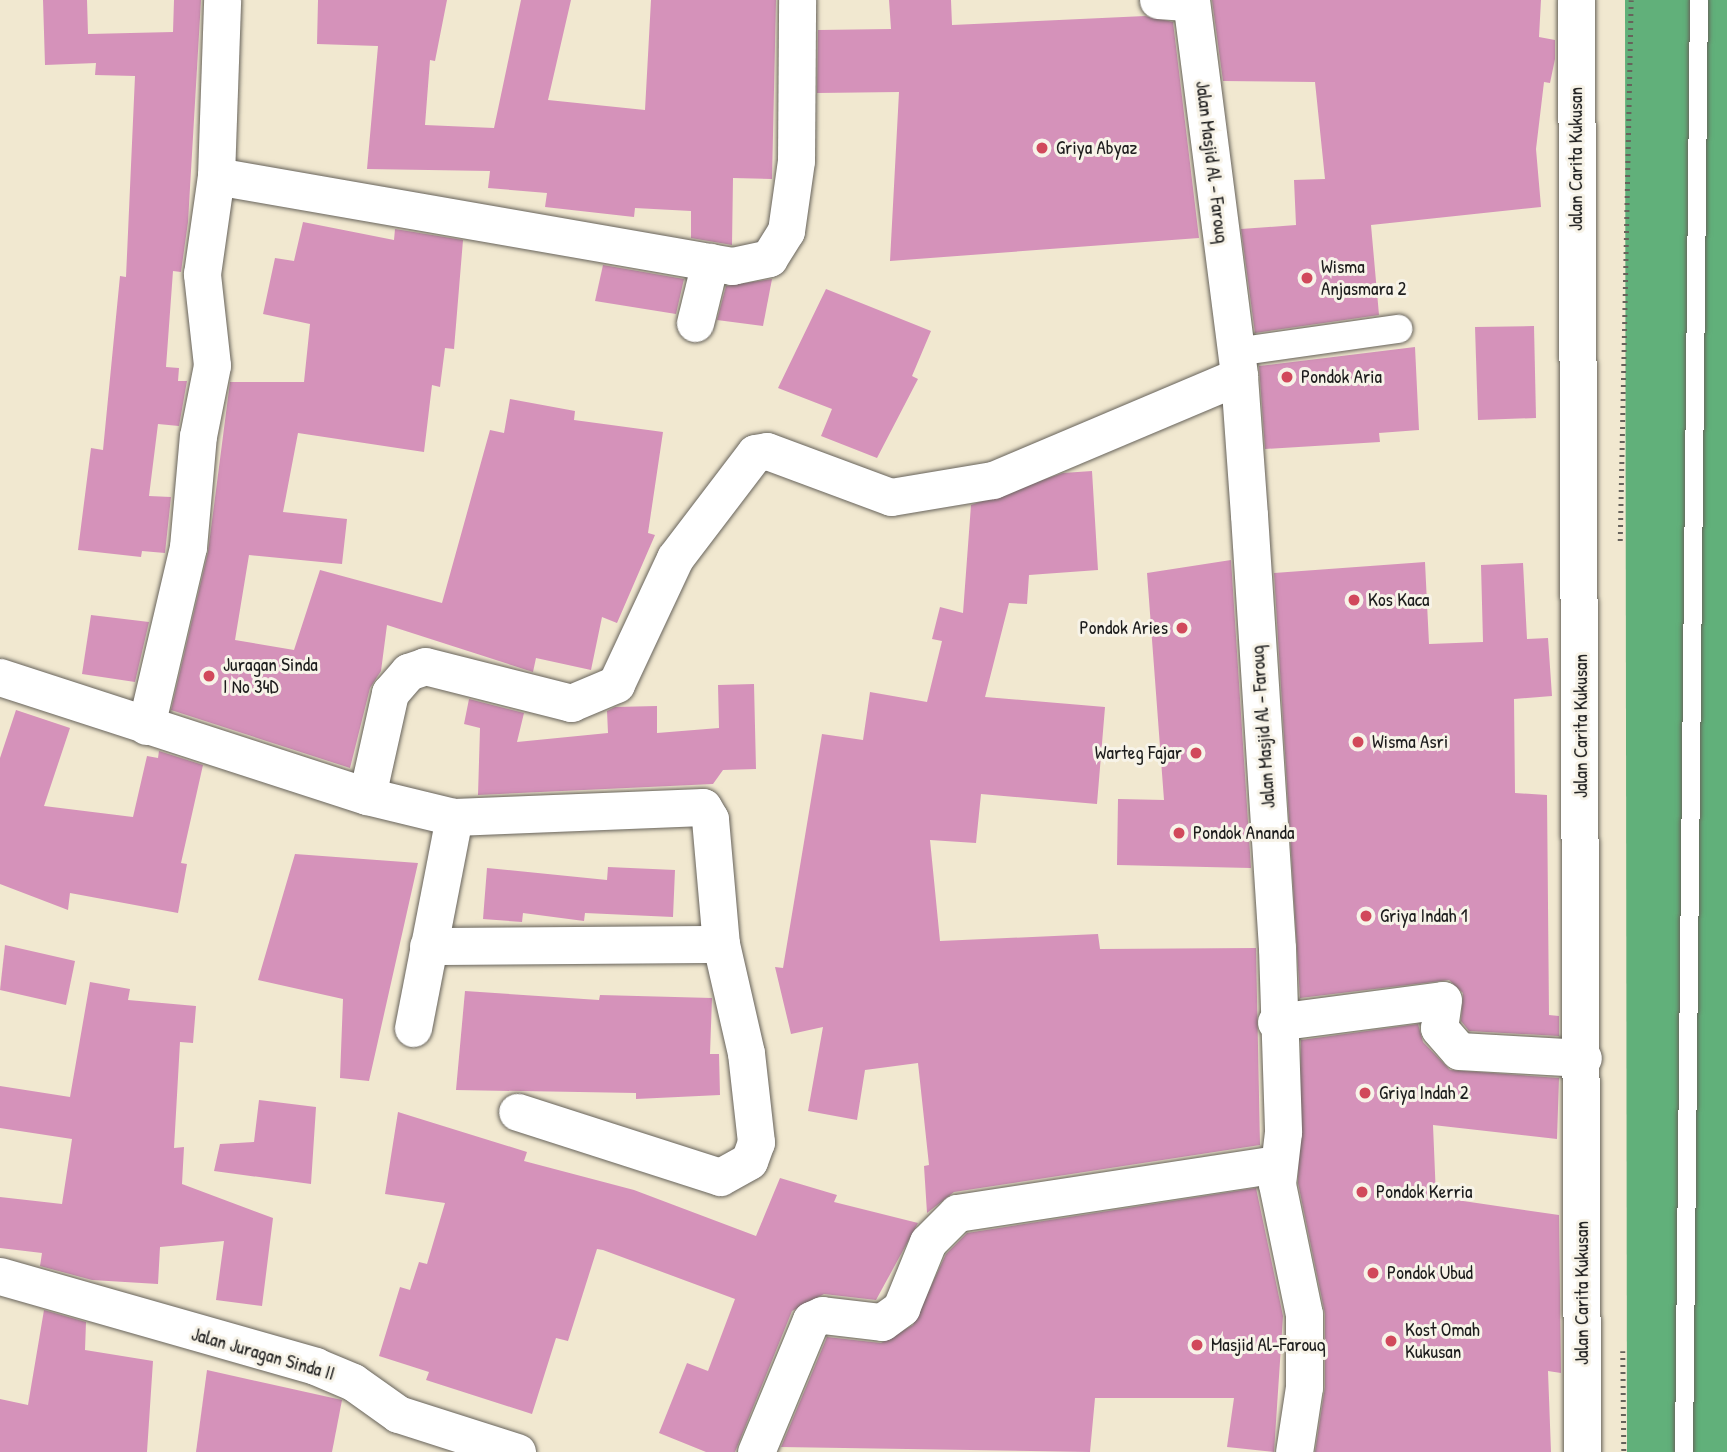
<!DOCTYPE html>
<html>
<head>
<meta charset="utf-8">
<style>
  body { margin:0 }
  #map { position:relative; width:1727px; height:1452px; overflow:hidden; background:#f1e8d0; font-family:"Patrick Hand",sans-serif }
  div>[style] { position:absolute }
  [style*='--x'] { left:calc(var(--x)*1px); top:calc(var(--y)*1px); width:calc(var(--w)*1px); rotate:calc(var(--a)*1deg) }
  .forest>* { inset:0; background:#61b07a }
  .building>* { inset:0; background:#d592ba }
  .path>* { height:4.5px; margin-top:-2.25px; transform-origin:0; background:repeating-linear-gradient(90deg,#67635b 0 2px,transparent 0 7px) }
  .roads { filter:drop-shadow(0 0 2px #67635b) drop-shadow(0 0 2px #67635b) }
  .service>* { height:18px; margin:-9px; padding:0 9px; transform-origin:9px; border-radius:9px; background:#fff }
  .pedestrian>* { height:28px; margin:-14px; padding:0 14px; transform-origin:14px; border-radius:14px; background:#fff }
  .minor>* { height:37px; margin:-18.5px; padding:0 18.5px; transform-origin:18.5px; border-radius:18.5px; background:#fff }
  .dots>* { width:19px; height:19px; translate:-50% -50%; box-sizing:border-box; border:4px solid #f7f3e8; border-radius:50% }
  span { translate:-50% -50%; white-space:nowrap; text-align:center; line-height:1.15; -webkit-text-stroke:6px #f7f3e8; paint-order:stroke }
  .poi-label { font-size:19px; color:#1c1c1c }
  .left { translate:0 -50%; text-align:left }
  .right { translate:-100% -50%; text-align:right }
  .street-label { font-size:19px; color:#1c1c1c }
</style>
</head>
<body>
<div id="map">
  <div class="forest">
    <i style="clip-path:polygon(1625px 0,1727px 0,1727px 1452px,1627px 1452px)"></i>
  </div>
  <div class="building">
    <i style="clip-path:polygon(43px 0,87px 0,88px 34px,173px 32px,174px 0,201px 0,188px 222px,181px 272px,173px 271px,166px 367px,179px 368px,178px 381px,187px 381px,179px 426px,158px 424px,149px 496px,171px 497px,165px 553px,142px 551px,141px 557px,78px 550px,91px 448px,103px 450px,120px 276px,126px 277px,135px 76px,95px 75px,96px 63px,45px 65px)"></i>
    <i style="clip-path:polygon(318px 0,447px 0,435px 61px,430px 60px,425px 125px,494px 128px,521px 0,571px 0,548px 100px,645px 110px,651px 0,776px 0,772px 179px,733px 178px,732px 245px,691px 238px,691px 211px,635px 208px,634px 217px,545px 207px,547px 193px,488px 188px,490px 171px,367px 169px,378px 46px,317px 44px)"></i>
    <i style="clip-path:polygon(889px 0,951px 0,952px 25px,1145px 16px,1173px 22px,1199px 238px,890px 261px,899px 92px,817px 93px,818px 30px,891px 29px)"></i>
    <i style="clip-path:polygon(1212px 0,1541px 0,1539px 37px,1555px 40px,1555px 59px,1550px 83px,1544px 82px,1536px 149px,1541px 207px,1371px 225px,1379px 315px,1255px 333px,1241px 229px,1296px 225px,1294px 180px,1325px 179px,1315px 82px,1223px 81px)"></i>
    <i style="clip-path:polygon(303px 222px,394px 240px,395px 229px,463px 240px,454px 349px,445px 348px,440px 387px,432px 385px,424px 452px,298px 433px,283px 512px,347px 519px,342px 564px,249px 555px,235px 640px,294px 650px,320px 570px,442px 603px,490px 430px,504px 433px,510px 399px,575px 411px,574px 420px,663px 432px,648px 533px,655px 535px,617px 623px,602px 617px,591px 670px,536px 658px,533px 672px,387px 625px,381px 671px,370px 688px,350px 768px,171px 710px,208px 552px,230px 382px,304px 382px,310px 324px,263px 314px,275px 258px,294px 261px)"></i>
    <i style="clip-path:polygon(603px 265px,684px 279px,676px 314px,595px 301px)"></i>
    <i style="clip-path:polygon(772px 279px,763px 326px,717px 320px,726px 286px)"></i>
    <i style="clip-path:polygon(826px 289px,931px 331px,912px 376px,918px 379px,877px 458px,821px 436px,832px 409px,778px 388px)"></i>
    <i style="clip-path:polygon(1534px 326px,1536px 418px,1478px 420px,1475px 327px)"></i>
    <i style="clip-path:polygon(1415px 347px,1419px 430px,1379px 433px,1380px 442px,1265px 449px,1259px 366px)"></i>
    <i style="clip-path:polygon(1092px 471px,1098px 570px,1029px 575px,1027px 604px,1009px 603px,985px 697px,1105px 707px,1097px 804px,981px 794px,976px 843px,930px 840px,940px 941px,1098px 934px,1100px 949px,1256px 948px,1260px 1145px,954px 1192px,927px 1213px,924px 1166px,929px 1165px,918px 1063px,865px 1070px,857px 1120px,808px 1111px,823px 1027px,791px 1034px,775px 967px,783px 968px,822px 734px,863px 740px,870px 692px,927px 702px,942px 641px,932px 639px,940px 607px,963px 613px,971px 505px,1063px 473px)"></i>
    <i style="clip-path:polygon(1231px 560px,1251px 868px,1117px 865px,1118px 799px,1164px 800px,1147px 573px)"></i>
    <i style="clip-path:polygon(1425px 562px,1429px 644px,1483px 642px,1481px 565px,1523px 563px,1527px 639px,1548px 638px,1552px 696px,1514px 699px,1515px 793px,1547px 795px,1549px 1015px,1559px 1016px,1559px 1036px,1469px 1031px,1461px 1021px,1463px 993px,1449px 980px,1300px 998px,1274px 573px)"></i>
    <i style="clip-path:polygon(91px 615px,149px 622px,135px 682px,82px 674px)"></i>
    <i style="clip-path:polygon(754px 684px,756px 769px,723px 770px,713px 784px,478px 795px,480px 728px,464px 724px,469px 699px,524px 713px,517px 742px,608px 733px,607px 711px,615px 707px,657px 706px,657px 733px,719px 728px,718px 685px)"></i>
    <i style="clip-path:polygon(16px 710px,70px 728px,44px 806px,133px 817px,147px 756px,158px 758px,159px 751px,203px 765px,181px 863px,187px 864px,178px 913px,70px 893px,68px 910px,0 884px,0 758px)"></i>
    <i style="clip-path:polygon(295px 854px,418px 863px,369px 1081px,340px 1078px,343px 999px,258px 980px)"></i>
    <i style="clip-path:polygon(608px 867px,675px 870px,673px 917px,585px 913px,584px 921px,523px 913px,522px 922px,483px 919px,487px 868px,607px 880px)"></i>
    <i style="clip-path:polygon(5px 945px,75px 961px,66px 1005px,0 990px)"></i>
    <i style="clip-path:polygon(90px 982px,130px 989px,128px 1000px,196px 1006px,193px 1043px,180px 1042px,174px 1148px,184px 1147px,182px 1184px,273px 1218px,262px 1306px,216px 1300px,224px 1241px,160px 1247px,158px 1284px,92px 1280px,40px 1266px,42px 1253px,0 1248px,0 1197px,62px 1204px,72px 1139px,0 1128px,0 1086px,70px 1097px)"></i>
    <i style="clip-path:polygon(465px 991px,599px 1000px,600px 995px,712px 998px,710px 1054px,719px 1054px,720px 1095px,636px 1099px,636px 1093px,456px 1090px)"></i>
    <i style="clip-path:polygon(1418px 1024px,1423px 1042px,1450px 1070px,1559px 1078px,1557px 1139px,1433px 1125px,1436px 1197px,1559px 1215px,1561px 1373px,1548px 1371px,1551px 1452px,1315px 1452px,1325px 1387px,1325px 1314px,1298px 1183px,1301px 1040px)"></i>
    <i style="clip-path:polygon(259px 1100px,316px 1107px,311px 1184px,214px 1171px,220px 1144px,254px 1142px)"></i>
    <i style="clip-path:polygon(398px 1112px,527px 1152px,524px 1161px,634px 1190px,756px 1236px,780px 1178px,837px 1195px,834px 1202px,918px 1223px,876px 1300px,824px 1294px,792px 1311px,735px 1452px,706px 1452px,659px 1433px,687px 1363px,708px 1371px,735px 1299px,603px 1250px,597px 1249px,568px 1341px,556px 1338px,532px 1414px,426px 1380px,429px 1372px,379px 1356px,400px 1287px,410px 1290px,419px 1262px,427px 1264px,445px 1203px,385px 1194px)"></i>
    <i style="clip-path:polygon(1256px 1188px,1283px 1316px,1274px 1452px,1227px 1447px,1234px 1398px,1095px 1398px,1090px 1452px,781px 1447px,827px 1337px,881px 1343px,913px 1325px,946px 1254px,967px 1233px)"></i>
    <i style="clip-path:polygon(44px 1310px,86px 1322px,85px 1350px,153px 1361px,147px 1452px,0 1452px,0 1399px,28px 1405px)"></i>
    <i style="clip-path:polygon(207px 1370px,342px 1400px,332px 1452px,196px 1452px)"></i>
  </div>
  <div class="path">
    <i style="--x:1620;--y:541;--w:541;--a:-88.84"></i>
    <i style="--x:1623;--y:1351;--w:101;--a:89.4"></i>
  </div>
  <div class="roads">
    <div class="service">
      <i style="--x:1684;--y:1452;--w:1452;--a:-89.41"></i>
    </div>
    <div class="pedestrian">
      <i style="--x:1236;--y:352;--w:164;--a:-8.1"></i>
    </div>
    <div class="minor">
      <i style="--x:1158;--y:0;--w:32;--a:4"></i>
      <i style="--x:1191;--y:0;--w:379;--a:82.7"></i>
      <i style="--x:1239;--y:376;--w:139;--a:85.9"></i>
      <i style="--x:1249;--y:515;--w:434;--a:86.3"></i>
      <i style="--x:1277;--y:948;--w:184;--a:88.1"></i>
      <i style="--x:1283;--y:1132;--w:52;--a:96.6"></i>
      <i style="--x:1277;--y:1184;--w:133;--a:78.3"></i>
      <i style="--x:1304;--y:1314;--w:73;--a:90"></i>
      <i style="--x:1304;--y:1387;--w:66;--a:98.7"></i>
      <i style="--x:1576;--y:0;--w:1452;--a:89.76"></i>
      <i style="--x:216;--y:176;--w:524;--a:9.89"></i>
      <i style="--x:732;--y:266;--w:38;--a:-12"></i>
      <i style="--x:769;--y:258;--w:32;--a:-58"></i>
      <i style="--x:786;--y:231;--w:71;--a:-81.9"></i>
      <i style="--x:796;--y:161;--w:161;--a:-89.6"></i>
      <i style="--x:695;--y:323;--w:63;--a:-76.2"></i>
      <i style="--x:0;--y:677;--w:386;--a:18"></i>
      <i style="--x:367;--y:796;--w:89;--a:13.6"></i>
      <i style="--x:454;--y:817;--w:249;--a:-2.3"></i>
      <i style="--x:703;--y:807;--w:14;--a:60"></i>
      <i style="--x:710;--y:819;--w:125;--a:85"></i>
      <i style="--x:721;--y:944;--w:112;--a:77.1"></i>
      <i style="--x:746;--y:1053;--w:90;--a:83.6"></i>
      <i style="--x:756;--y:1142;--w:20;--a:110"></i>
      <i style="--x:749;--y:1161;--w:33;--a:151"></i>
      <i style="--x:720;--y:1177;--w:213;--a:-162.2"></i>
      <i style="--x:146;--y:726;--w:184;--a:-76.8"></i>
      <i style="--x:188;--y:547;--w:111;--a:-84.9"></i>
      <i style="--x:198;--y:436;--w:72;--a:-78.8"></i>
      <i style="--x:212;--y:365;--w:92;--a:-96.3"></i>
      <i style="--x:202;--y:274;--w:99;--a:-81.9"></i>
      <i style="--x:216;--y:176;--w:176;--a:-88"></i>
      <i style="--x:367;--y:796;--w:106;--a:-77.4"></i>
      <i style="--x:390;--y:693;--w:28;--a:-49"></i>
      <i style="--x:408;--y:672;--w:18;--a:-19"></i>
      <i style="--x:425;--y:666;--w:151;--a:14.2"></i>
      <i style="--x:571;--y:703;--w:49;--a:-22.9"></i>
      <i style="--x:616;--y:684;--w:139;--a:-64.9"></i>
      <i style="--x:675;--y:558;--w:132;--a:-52.7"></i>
      <i style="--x:755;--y:453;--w:12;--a:-9"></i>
      <i style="--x:767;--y:451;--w:132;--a:20.4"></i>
      <i style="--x:891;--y:497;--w:103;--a:-9.5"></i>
      <i style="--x:993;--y:480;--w:267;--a:-22.9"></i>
      <i style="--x:428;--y:946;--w:293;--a:-0.4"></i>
      <i style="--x:1276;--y:1022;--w:168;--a:-7.5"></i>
      <i style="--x:1443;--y:1000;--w:28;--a:98"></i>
      <i style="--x:1439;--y:1028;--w:30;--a:49"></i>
      <i style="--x:1459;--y:1051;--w:124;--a:3.2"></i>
      <i style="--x:413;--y:1028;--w:215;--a:-79"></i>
      <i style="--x:0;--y:1276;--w:328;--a:15.9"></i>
      <i style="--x:315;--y:1366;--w:41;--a:22.8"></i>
      <i style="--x:353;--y:1382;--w:55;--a:35.4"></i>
      <i style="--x:398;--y:1414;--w:125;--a:17.7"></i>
      <i style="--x:756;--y:1452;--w:143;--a:-67.4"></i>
      <i style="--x:811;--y:1320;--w:12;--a:-24"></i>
      <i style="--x:822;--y:1315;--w:60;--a:6.7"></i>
      <i style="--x:882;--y:1322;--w:24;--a:-36"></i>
      <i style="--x:901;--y:1308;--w:71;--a:-67.8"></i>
      <i style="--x:928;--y:1242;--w:41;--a:-45"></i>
      <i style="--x:957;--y:1213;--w:323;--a:-8.7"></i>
    </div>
  </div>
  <div class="dots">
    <i style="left:1042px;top:148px;background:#d1495b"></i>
    <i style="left:1307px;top:278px;background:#d1495b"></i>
    <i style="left:1287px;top:377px;background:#d1495b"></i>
    <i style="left:1354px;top:600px;background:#d1495b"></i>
    <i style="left:1182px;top:628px;background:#d1495b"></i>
    <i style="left:209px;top:676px;background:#d1495b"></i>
    <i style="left:1358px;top:742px;background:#d1495b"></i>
    <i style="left:1196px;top:753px;background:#d1495b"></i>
    <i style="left:1179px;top:833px;background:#d1495b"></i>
    <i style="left:1366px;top:916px;background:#d1495b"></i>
    <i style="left:1365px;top:1093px;background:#d1495b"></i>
    <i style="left:1362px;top:1192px;background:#d1495b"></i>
    <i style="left:1373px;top:1273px;background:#d1495b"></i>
    <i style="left:1391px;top:1341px;background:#d1495b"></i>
    <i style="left:1197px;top:1345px;background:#d1495b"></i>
  </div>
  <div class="poi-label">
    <span class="left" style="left:1056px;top:148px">Griya Abyaz</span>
    <span class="left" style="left:1321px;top:278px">Wisma<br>Anjasmara 2</span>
    <span class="left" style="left:1301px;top:377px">Pondok Aria</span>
    <span class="left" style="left:1368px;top:600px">Kos Kaca</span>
    <span class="right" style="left:1168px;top:628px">Pondok Aries</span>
    <span class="left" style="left:223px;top:676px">Juragan Sinda<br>I No 34D</span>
    <span class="left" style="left:1372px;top:742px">Wisma Asri</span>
    <span class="right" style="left:1182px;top:753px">Warteg Fajar</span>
    <span class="left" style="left:1193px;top:833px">Pondok Ananda</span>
    <span class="left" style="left:1380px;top:916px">Griya Indah 1</span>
    <span class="left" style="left:1379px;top:1093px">Griya Indah 2</span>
    <span class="left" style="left:1376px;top:1192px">Pondok Kerria</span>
    <span class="left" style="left:1387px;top:1273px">Pondok Ubud</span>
    <span class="left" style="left:1405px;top:1341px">Kost Omah<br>Kukusan</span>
    <span class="left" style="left:1211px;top:1345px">Masjid Al-Farouq</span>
  </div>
  <div class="street-label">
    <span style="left:1576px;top:159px;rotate:-90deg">Jalan Carita Kukusan</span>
    <span style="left:1212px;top:162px;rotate:83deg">Jalan Masjid Al - Farouq</span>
    <span style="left:1581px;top:726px;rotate:-90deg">Jalan Carita Kukusan</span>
    <span style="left:1263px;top:727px;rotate:-94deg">Jalan Masjid Al - Farouq</span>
    <span style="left:1582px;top:1293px;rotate:-90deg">Jalan Carita Kukusan</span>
    <span style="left:263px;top:1354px;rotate:16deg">Jalan Juragan Sinda II</span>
  </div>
</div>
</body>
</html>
